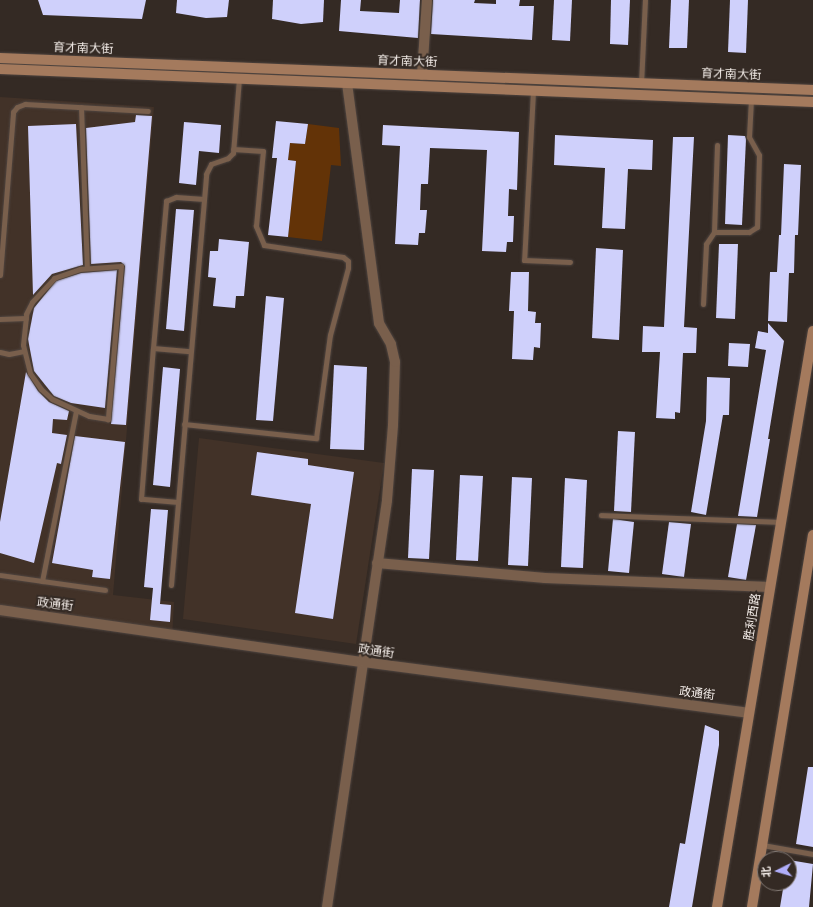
<!DOCTYPE html>
<html>
<head>
<meta charset="utf-8">
<style>
  body { margin:0 }
  #map { position:relative; width:813px; height:907px; overflow:hidden; background:#342a24; font-family:Inter,"Noto Sans SC",sans-serif }
  div>[style] { position:absolute }
  [style*='--x'] { left:calc(var(--x)*1px); top:calc(var(--y)*1px); width:calc(var(--w)*1px); rotate:calc(var(--a)*1deg) }
  .built>* { inset:0; background:#423228 }
  .green>* { inset:0; background:#633307 }
  .building>* { inset:0; background:#cfd0fb }
  .roads { filter:drop-shadow(0 0 1px #4f4540) drop-shadow(0 0 1px #4f4540) }
  .service>* { height:5px; margin:-2.5px; padding:0 2.5px; transform-origin:2.5px; border-radius:2.5px; background:#795f4c }
  .minor>* { height:10px; margin:-5px; padding:0 5px; transform-origin:5px; border-radius:5px; background:#795f4c }
  .tertiary>* { height:10px; margin:-5px; padding:0 5px; transform-origin:5px; border-radius:5px; background:#795f4c }
  .secondary>* { height:10px; margin:-5px; padding:0 5px; transform-origin:5px; border-radius:5px; background:#a47a5d }
  span { translate:-50% -50%; white-space:nowrap; text-align:center; line-height:1.15; -webkit-text-stroke:4px #342a24; paint-order:stroke }
  .street-label { font-size:12px; color:#f4ede9 }
  .north { position:absolute; left:757px; top:851px; width:40px; height:40px; box-sizing:border-box; background:#342a24; border:1px solid #817873; border-radius:50%; rotate:265deg; font-size:11px; font-weight:700; line-height:16px; text-align:center; color:#f4ede9 }
  .north::after { content:''; display:block; margin:auto; width:14px; height:18px; background:#b0aefa; clip-path:polygon(50% 0,100% 100%,50% 72%,0 100%) }
</style>
</head>
<body>
<div id="map">
  <div class="built">
    <i style="clip-path:polygon(0 97px,154px 107px,113px 595px,174px 602px,172px 638px,0 617px)"></i>
    <i style="clip-path:polygon(199px 438px,384px 463px,356px 644px,183px 619px)"></i>
  </div>
  <div class="green">
    <i style="clip-path:polygon(308px 124px,339px 128px,341px 166px,331px 165px,322px 241px,288px 237px,296px 161px,288px 160px,290px 143px,305px 144px)"></i>
  </div>
  <div class="building">
    <i style="clip-path:polygon(38px 0,146px 0,142px 19px,43px 15px)"></i>
    <i style="clip-path:polygon(177px 0,229px 0,227px 17px,206px 18px,176px 13px)"></i>
    <i style="clip-path:polygon(273px 0,324px 0,323px 22px,301px 24px,272px 19px)"></i>
    <i style="clip-path:polygon(341px 0,361px 0,360px 11px,399px 13px,400px 0,420px 0,418px 38px,339px 31px)"></i>
    <i style="clip-path:polygon(433px 0,475px 0,474px 3px,496px 4px,496px 0,520px 0,519px 6px,534px 6px,532px 40px,431px 34px)"></i>
    <i style="clip-path:polygon(554px 0,572px 0,570px 41px,552px 40px)"></i>
    <i style="clip-path:polygon(611px 0,630px 0,628px 45px,610px 44px)"></i>
    <i style="clip-path:polygon(671px 0,689px 0,687px 48px,669px 48px)"></i>
    <i style="clip-path:polygon(730px 0,748px 0,746px 53px,728px 52px)"></i>
    <i style="clip-path:polygon(136px 115px,152px 116px,126px 425px,111px 424px,125px 266px,121px 262px,91px 264px,86px 128px,135px 122px)"></i>
    <i style="clip-path:polygon(276px 121px,308px 124px,305px 144px,290px 143px,288px 160px,296px 161px,288px 237px,268px 235px,277px 158px,272px 158px)"></i>
    <i style="clip-path:polygon(184px 122px,221px 125px,219px 153px,199px 151px,196px 185px,179px 183px)"></i>
    <i style="clip-path:polygon(76px 124px,83px 265px,52px 274px,33px 295px,28px 126px)"></i>
    <i style="clip-path:polygon(383px 125px,519px 132px,517px 190px,509px 189px,508px 216px,514px 216px,513px 242px,507px 242px,506px 252px,482px 251px,487px 150px,430px 148px,428px 184px,421px 184px,420px 210px,427px 210px,425px 233px,419px 233px,418px 245px,395px 244px,400px 146px,382px 145px)"></i>
    <i style="clip-path:polygon(555px 135px,653px 140px,652px 170px,628px 169px,625px 229px,602px 228px,605px 168px,554px 165px)"></i>
    <i style="clip-path:polygon(728px 135px,745px 136px,746px 139px,742px 225px,725px 224px)"></i>
    <i style="clip-path:polygon(673px 137px,694px 137px,684px 327px,697px 328px,696px 353px,683px 353px,680px 413px,675px 412px,675px 419px,656px 418px,660px 352px,642px 352px,643px 326px,664px 327px)"></i>
    <i style="clip-path:polygon(784px 164px,801px 165px,798px 235px,795px 235px,794px 273px,789px 273px,787px 322px,768px 321px,770px 272px,777px 272px,779px 235px,781px 235px)"></i>
    <i style="clip-path:polygon(176px 209px,194px 210px,184px 331px,166px 329px)"></i>
    <i style="clip-path:polygon(219px 239px,249px 242px,244px 296px,236px 296px,235px 308px,213px 306px,216px 278px,208px 277px,210px 251px,218px 251px)"></i>
    <i style="clip-path:polygon(719px 244px,738px 244px,735px 319px,716px 318px)"></i>
    <i style="clip-path:polygon(596px 248px,623px 250px,619px 340px,592px 338px)"></i>
    <i style="clip-path:polygon(117px 270px,105px 408px,71px 403px,54px 396px,34px 371px,28px 339px,34px 308px,56px 281px,81px 273px)"></i>
    <i style="clip-path:polygon(511px 272px,529px 272px,528px 311px,536px 312px,535px 323px,541px 323px,540px 348px,534px 347px,533px 360px,512px 359px,514px 311px,509px 311px)"></i>
    <i style="clip-path:polygon(266px 296px,284px 298px,273px 421px,256px 420px)"></i>
    <i style="clip-path:polygon(768px 323px,784px 341px,768px 439px,770px 439px,757px 517px,738px 516px,766px 350px,755px 348px,758px 331px,768px 333px)"></i>
    <i style="clip-path:polygon(729px 343px,750px 344px,748px 367px,728px 366px)"></i>
    <i style="clip-path:polygon(334px 365px,367px 367px,364px 450px,330px 449px)"></i>
    <i style="clip-path:polygon(163px 367px,180px 369px,170px 487px,153px 485px)"></i>
    <i style="clip-path:polygon(26px 372px,38px 391px,49px 402px,69px 411px,67px 420px,53px 419px,52px 433px,67px 435px,61px 464px,57px 463px,34px 563px,0 553px,0 522px)"></i>
    <i style="clip-path:polygon(707px 377px,730px 378px,729px 415px,723px 415px,706px 515px,691px 512px,706px 421px)"></i>
    <i style="clip-path:polygon(618px 431px,635px 432px,631px 512px,614px 511px)"></i>
    <i style="clip-path:polygon(75px 436px,125px 442px,110px 579px,92px 577px,93px 570px,52px 563px)"></i>
    <i style="clip-path:polygon(257px 452px,308px 459px,308px 465px,354px 472px,333px 619px,295px 613px,311px 504px,251px 495px)"></i>
    <i style="clip-path:polygon(412px 469px,434px 470px,429px 559px,408px 558px)"></i>
    <i style="clip-path:polygon(460px 475px,483px 476px,478px 561px,456px 560px)"></i>
    <i style="clip-path:polygon(512px 477px,532px 478px,528px 566px,508px 565px)"></i>
    <i style="clip-path:polygon(565px 478px,587px 480px,583px 568px,561px 567px)"></i>
    <i style="clip-path:polygon(151px 509px,168px 510px,160px 604px,171px 605px,170px 622px,150px 620px,153px 588px,144px 587px)"></i>
    <i style="clip-path:polygon(613px 519px,634px 522px,629px 573px,608px 571px)"></i>
    <i style="clip-path:polygon(669px 522px,691px 524px,684px 577px,662px 574px)"></i>
    <i style="clip-path:polygon(737px 524px,756px 525px,746px 580px,728px 577px)"></i>
    <i style="clip-path:polygon(705px 725px,719px 731px,719px 745px,692px 907px,669px 907px,680px 843px,685px 844px)"></i>
    <i style="clip-path:polygon(808px 767px,813px 767px,813px 847px,796px 844px)"></i>
    <i style="clip-path:polygon(789px 860px,813px 864px,809px 907px,780px 907px,784px 883px,789px 883px)"></i>
  </div>
  <div class="roads">
    <div class="service">
      <i style="--x:641;--y:84;--w:84;--a:-87.3"></i>
      <i style="--x:533;--y:91;--w:169;--a:93"></i>
      <i style="--x:524;--y:260;--w:46;--a:2.5"></i>
      <i style="--x:81;--y:107;--w:161;--a:87.9"></i>
      <i style="--x:714;--y:232;--w:35;--a:0"></i>
      <i style="--x:749;--y:232;--w:9;--a:-32"></i>
      <i style="--x:757;--y:227;--w:72;--a:-88.4"></i>
      <i style="--x:759;--y:155;--w:21;--a:-119"></i>
      <i style="--x:749;--y:137;--w:37;--a:-87"></i>
      <i style="--x:121;--y:266;--w:154;--a:94.9"></i>
      <i style="--x:108;--y:419;--w:19;--a:-171"></i>
      <i style="--x:89;--y:416;--w:41;--a:-155.3"></i>
      <i style="--x:52;--y:399;--w:15;--a:-138"></i>
      <i style="--x:41;--y:389;--w:19;--a:-125"></i>
      <i style="--x:30;--y:373;--w:29;--a:-104"></i>
      <i style="--x:23;--y:345;--w:31;--a:-84"></i>
      <i style="--x:26;--y:314;--w:13;--a:-63"></i>
      <i style="--x:32;--y:302;--w:33;--a:-47"></i>
      <i style="--x:54;--y:278;--w:28;--a:-19"></i>
      <i style="--x:80;--y:269;--w:41;--a:-4.2"></i>
      <i style="--x:0;--y:275;--w:164;--a:-85.4"></i>
      <i style="--x:13;--y:112;--w:6;--a:-51"></i>
      <i style="--x:17;--y:107;--w:9;--a:-21"></i>
      <i style="--x:25;--y:104;--w:123;--a:3.3"></i>
      <i style="--x:703;--y:304;--w:60;--a:-87.1"></i>
      <i style="--x:706;--y:244;--w:14;--a:-56"></i>
      <i style="--x:714;--y:232;--w:87;--a:-88"></i>
      <i style="--x:0;--y:319;--w:26;--a:-2"></i>
      <i style="--x:153;--y:348;--w:37;--a:5"></i>
      <i style="--x:0;--y:352;--w:9;--a:13"></i>
      <i style="--x:9;--y:354;--w:15;--a:-11"></i>
      <i style="--x:184;--y:424;--w:133;--a:6.1"></i>
      <i style="--x:316;--y:438;--w:104;--a:-82.3"></i>
      <i style="--x:330;--y:335;--w:69;--a:-75"></i>
      <i style="--x:348;--y:268;--w:7;--a:-90"></i>
      <i style="--x:348;--y:261;--w:6;--a:-141"></i>
      <i style="--x:343;--y:257;--w:80;--a:-171.4"></i>
      <i style="--x:264;--y:245;--w:21;--a:-113"></i>
      <i style="--x:256;--y:226;--w:75;--a:-84.7"></i>
      <i style="--x:263;--y:151;--w:30;--a:-176"></i>
      <i style="--x:178;--y:502;--w:37;--a:-175"></i>
      <i style="--x:141;--y:499;--w:151;--a:-85.5"></i>
      <i style="--x:153;--y:348;--w:148;--a:-84.9"></i>
      <i style="--x:166;--y:201;--w:11;--a:-22"></i>
      <i style="--x:176;--y:197;--w:28;--a:4"></i>
      <i style="--x:601;--y:515;--w:179;--a:2.2"></i>
      <i style="--x:0;--y:575;--w:106;--a:8.1"></i>
      <i style="--x:42;--y:581;--w:173;--a:-78.7"></i>
      <i style="--x:171;--y:585;--w:412;--a:-85.1"></i>
      <i style="--x:206;--y:174;--w:11;--a:-63"></i>
      <i style="--x:211;--y:164;--w:18;--a:-19"></i>
      <i style="--x:228;--y:158;--w:7;--a:-45"></i>
      <i style="--x:233;--y:153;--w:74;--a:-85.4"></i>
      <i style="--x:762;--y:845;--w:52;--a:10"></i>
    </div>
    <div class="minor">
      <i style="--x:422;--y:75;--w:75;--a:-86.2"></i>
      <i style="--x:377;--y:563;--w:169;--a:5.1"></i>
      <i style="--x:545;--y:578;--w:225;--a:2.3"></i>
      <i style="--x:327;--y:907;--w:411;--a:-81.6"></i>
      <i style="--x:387;--y:500;--w:75;--a:-85.4"></i>
      <i style="--x:393;--y:425;--w:63;--a:-88.2"></i>
      <i style="--x:395;--y:362;--w:18;--a:-103"></i>
      <i style="--x:391;--y:344;--w:24;--a:-120"></i>
      <i style="--x:379;--y:323;--w:241;--a:-97.6"></i>
    </div>
    <div class="tertiary">
      <i style="--x:0;--y:610;--w:367;--a:8.2"></i>
      <i style="--x:363;--y:662;--w:389;--a:7.5"></i>
    </div>
    <div class="secondary">
      <i style="--x:0;--y:58;--w:814;--a:2.25"></i>
      <i style="--x:0;--y:69;--w:814;--a:2.32"></i>
      <i style="--x:717;--y:907;--w:584;--a:-80.54"></i>
      <i style="--x:752;--y:907;--w:377;--a:-80.7"></i>
    </div>
  </div>
  <div class="street-label">
    <span style="left:83px;top:48px;rotate:2deg">育才南大街</span>
    <span style="left:407px;top:61px;rotate:2deg">育才南大街</span>
    <span style="left:731px;top:74px;rotate:2deg">育才南大街</span>
    <span style="left:55px;top:604px;rotate:7deg">政通街</span>
    <span style="left:752px;top:617px;rotate:-81deg">胜利西路</span>
    <span style="left:376px;top:651px;rotate:8deg">政通街</span>
    <span style="left:697px;top:693px;rotate:7deg">政通街</span>
  </div>
  <div class="north">北</div>
</div>
</body>
</html>
